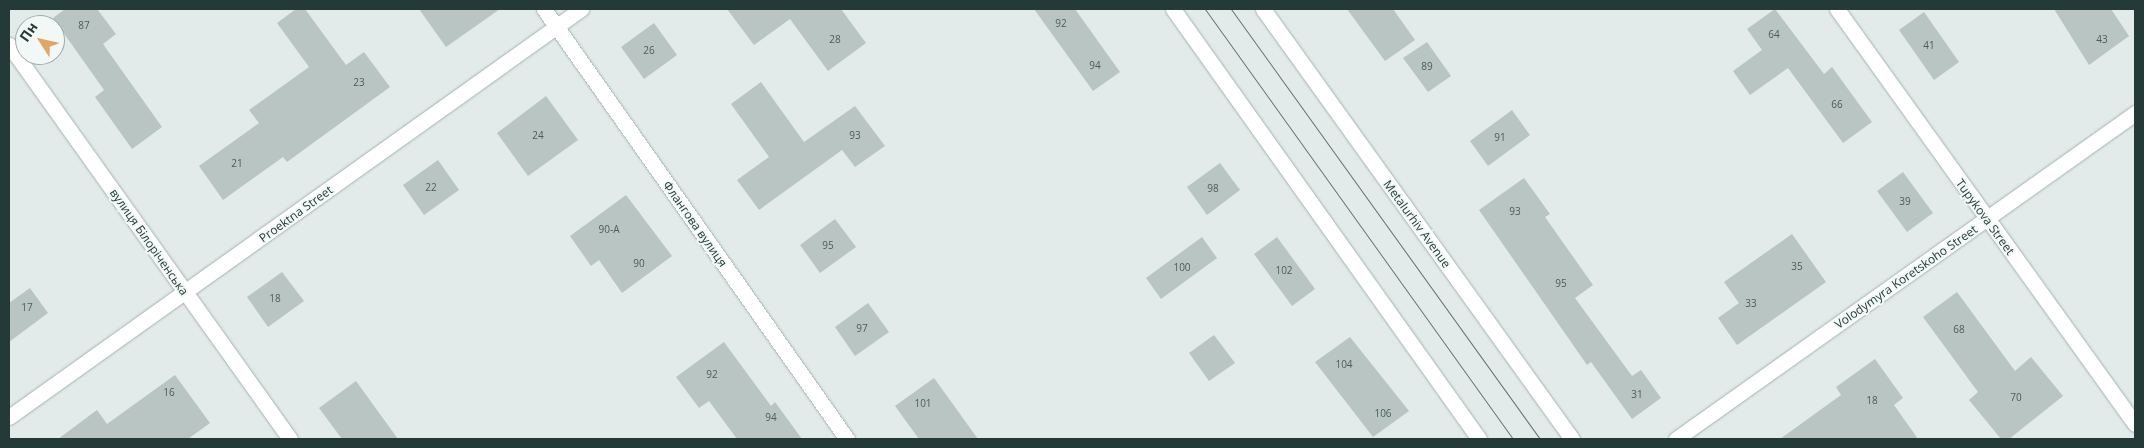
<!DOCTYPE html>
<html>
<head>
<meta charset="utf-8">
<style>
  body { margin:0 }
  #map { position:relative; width:2144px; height:448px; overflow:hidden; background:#e2ebe9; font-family:"Open Sans",sans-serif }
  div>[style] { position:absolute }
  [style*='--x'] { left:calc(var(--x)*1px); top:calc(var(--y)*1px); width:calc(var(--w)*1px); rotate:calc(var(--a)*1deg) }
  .building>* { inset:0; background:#b8c5c3 }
  .roads { filter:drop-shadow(0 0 1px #a5b2b1) drop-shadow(0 0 1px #a5b2b1) }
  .street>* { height:15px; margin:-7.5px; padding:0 7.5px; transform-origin:7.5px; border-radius:7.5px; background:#fff }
  .secondary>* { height:15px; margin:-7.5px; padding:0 7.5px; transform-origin:7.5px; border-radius:7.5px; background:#fff }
  .tram>* { height:1px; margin:-0.5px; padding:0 0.5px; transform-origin:0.5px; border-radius:0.5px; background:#5f7575 }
  span { translate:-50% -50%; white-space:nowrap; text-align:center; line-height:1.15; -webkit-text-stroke:4px #f2f8f6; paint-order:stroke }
  .number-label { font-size:10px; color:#495d5c }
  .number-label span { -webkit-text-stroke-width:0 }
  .street-label { font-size:12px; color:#243a39 }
  .frame { position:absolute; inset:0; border:10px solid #243a39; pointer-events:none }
  .north { position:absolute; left:15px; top:15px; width:50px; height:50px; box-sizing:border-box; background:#f2f8f6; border:1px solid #a0acaa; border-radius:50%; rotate:305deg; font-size:14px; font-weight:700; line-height:20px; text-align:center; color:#243a39 }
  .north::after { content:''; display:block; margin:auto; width:18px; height:22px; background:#e2a569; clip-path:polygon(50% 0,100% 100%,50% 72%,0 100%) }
</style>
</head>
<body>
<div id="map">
  <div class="building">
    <i style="clip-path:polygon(65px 9px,97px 9px,116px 34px,103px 44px,162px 127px,132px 149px,95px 97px,104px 90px,53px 18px)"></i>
    <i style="clip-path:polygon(296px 9px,305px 9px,346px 65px,364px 52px,390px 87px,287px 162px,283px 157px,223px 200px,199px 166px,259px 123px,249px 110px,309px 67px,277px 23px)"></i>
    <i style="clip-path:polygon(419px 9px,500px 9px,446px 47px)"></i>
    <i style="clip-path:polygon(727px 9px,841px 9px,866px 43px,828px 71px,790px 19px,754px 45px)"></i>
    <i style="clip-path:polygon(1034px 9px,1075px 9px,1120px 72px,1093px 91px)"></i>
    <i style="clip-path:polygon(1347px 9px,1393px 9px,1415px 40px,1385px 61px)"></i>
    <i style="clip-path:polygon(1775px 9px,1824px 74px,1832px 67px,1872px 122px,1843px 143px,1788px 68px,1750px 95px,1733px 71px,1762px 50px,1747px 29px)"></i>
    <i style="clip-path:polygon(2054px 9px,2111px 9px,2129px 36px,2089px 65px)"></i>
    <i style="clip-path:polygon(1924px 12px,1959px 62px,1934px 80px,1899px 30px)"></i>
    <i style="clip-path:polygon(654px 23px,677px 55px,644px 79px,621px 47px)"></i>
    <i style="clip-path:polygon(1427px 42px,1451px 76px,1428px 92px,1403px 58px)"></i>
    <i style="clip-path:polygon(761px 82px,804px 142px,855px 106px,885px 146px,855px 167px,842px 150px,759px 210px,737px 180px,769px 157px,731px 104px)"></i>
    <i style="clip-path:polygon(546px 96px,578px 140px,528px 176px,497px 133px)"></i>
    <i style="clip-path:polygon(1512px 110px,1530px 135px,1488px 166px,1470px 141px)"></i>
    <i style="clip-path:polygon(438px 160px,459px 190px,424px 215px,403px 185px)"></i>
    <i style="clip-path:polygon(1220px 163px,1240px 190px,1207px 215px,1187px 187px)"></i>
    <i style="clip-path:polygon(1903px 172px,1933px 213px,1907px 232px,1877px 191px)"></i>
    <i style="clip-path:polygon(1524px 178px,1550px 214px,1545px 217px,1593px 285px,1575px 298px,1632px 376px,1641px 370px,1661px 398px,1632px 419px,1591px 362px,1587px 365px,1479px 210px)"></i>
    <i style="clip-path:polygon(626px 195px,672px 256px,622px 293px,599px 260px,591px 266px,570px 236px)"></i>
    <i style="clip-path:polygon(835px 219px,856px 247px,820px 273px,800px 245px)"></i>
    <i style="clip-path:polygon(1792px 234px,1826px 282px,1737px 345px,1718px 318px,1739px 303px,1724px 282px)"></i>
    <i style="clip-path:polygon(1202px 237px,1217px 258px,1161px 299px,1146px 278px)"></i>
    <i style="clip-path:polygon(1277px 237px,1315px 289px,1292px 306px,1254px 254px)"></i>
    <i style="clip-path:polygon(282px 272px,304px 301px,268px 327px,247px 297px)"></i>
    <i style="clip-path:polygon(30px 288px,48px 313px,9px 342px,9px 303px)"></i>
    <i style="clip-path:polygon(1957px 292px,2015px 371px,2031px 357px,2063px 396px,2009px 439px,2001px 439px,1969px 400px,1978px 392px,1923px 317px)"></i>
    <i style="clip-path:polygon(868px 303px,889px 332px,855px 356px,835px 327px)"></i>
    <i style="clip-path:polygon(1214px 335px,1235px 363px,1209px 381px,1189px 353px)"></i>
    <i style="clip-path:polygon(1350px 337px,1409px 411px,1373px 437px,1315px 362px)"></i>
    <i style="clip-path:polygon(724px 342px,771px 406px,775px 402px,802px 439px,737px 439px,709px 401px,699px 408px,676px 377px)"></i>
    <i style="clip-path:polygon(1875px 359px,1903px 398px,1894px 405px,1918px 439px,1780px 439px,1841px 395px,1836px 387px)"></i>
    <i style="clip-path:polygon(175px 375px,210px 423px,188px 439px,58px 439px,97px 410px,107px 424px)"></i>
    <i style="clip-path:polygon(934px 378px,978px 439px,919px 439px,895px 406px)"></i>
    <i style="clip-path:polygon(356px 381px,398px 439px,342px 439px,319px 408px)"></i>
  </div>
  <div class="roads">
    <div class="street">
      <i style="--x:544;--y:9;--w:526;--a:54.83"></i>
      <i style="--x:1837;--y:9;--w:511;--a:54.32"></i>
      <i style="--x:9;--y:45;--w:484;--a:54.5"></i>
      <i style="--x:9;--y:417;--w:703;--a:-35.5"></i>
      <i style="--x:1676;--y:439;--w:563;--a:-35.38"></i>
    </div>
    <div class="secondary">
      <i style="--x:1173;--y:9;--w:528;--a:54.56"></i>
      <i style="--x:1263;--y:9;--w:530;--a:54.3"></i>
    </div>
  </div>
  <div class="tram">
    <i style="--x:1205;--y:9;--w:529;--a:54.39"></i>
    <i style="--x:1231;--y:9;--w:530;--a:54.3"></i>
  </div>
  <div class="number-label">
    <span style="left:1061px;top:24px">92</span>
    <span style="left:84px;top:26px">87</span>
    <span style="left:1774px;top:35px">64</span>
    <span style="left:835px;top:40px">28</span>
    <span style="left:2102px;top:40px">43</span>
    <span style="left:1929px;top:46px">41</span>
    <span style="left:649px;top:51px">26</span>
    <span style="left:1095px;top:66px">94</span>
    <span style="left:1427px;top:67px">89</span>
    <span style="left:359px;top:83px">23</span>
    <span style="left:1837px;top:105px">66</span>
    <span style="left:538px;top:136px">24</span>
    <span style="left:855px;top:136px">93</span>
    <span style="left:1500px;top:138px">91</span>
    <span style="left:237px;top:164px">21</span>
    <span style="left:431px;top:188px">22</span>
    <span style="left:1213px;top:189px">98</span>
    <span style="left:1905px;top:202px">39</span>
    <span style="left:1515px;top:212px">93</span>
    <span style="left:609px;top:230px">90-А</span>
    <span style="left:828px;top:246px">95</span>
    <span style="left:639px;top:264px">90</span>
    <span style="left:1797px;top:267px">35</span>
    <span style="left:1182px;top:268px">100</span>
    <span style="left:1284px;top:271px">102</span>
    <span style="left:1561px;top:284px">95</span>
    <span style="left:275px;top:299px">18</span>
    <span style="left:1751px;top:304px">33</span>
    <span style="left:27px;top:308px">17</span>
    <span style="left:862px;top:329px">97</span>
    <span style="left:1959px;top:330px">68</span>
    <span style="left:1344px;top:365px">104</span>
    <span style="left:712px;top:375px">92</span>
    <span style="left:169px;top:393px">16</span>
    <span style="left:1637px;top:395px">31</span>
    <span style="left:2016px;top:398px">70</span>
    <span style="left:1872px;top:401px">18</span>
    <span style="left:923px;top:404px">101</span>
    <span style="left:1383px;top:414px">106</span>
    <span style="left:771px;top:418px">94</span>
  </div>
  <div class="street-label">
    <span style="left:296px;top:214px;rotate:-36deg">Proektna Street</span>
    <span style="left:1985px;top:217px;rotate:54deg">Tupykova Street</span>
    <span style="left:695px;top:224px;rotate:55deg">Флангова вулиця</span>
    <span style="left:1417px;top:224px;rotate:54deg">Metalurhiv Avenue</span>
    <span style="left:149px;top:242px;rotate:55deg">вулиця Білоріченська</span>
    <span style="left:1906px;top:277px;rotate:-35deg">Volodymyra Koretskoho Street</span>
  </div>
  <div class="frame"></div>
  <div class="north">Пн</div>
</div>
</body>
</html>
